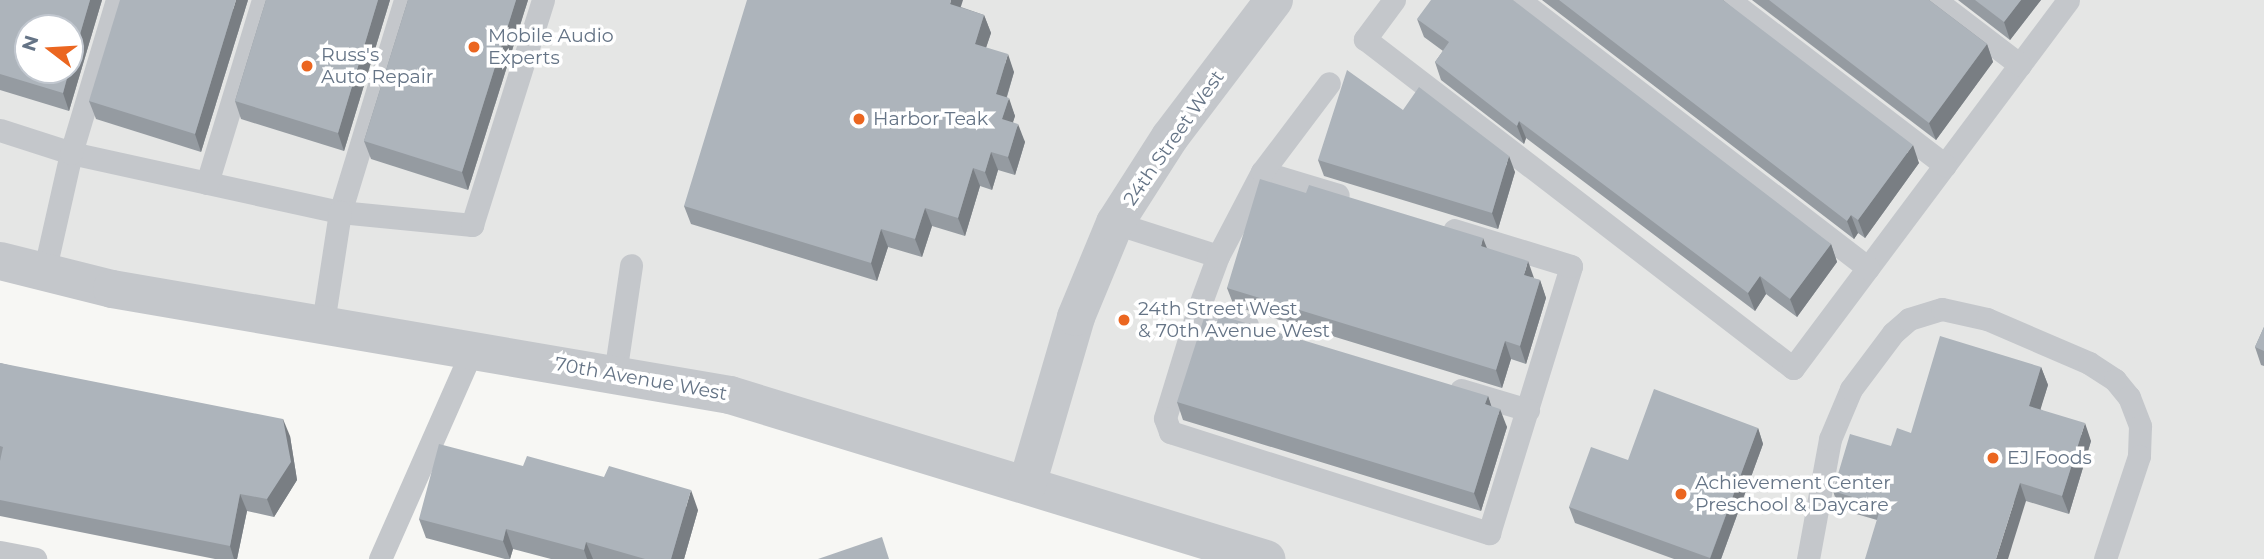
<!DOCTYPE html>
<html>
<head>
<meta charset="utf-8">
<style>
  body { margin:0 }
  #map { position:relative; width:2264px; height:559px; overflow:hidden; background:#f7f7f4; font-family:Montserrat,sans-serif }
  div>[style] { position:absolute }
  [style*='--x'] { left:calc(var(--x)*1px); top:calc(var(--y)*1px); width:calc(var(--w)*1px); rotate:calc(var(--a)*1deg) }
  .built>* { inset:0; background:#e5e6e5 }
  .service>* { height:23px; margin:-11.5px; padding:0 11.5px; transform-origin:11.5px; border-radius:11.5px; background:#c4c7cb }
  .tertiary>* { height:38px; margin:-19px; padding:0 19px; transform-origin:19px; border-radius:19px; background:#c4c7cb }
  .wall>* { inset:0; background:#959ba1 }
  .shaded-wall>* { inset:0; background:#797e83 }
  .building>* { inset:0; background:#adb4bb }
  .dots>* { width:19px; height:19px; translate:-50% -50%; box-sizing:border-box; border:4px solid #fff; border-radius:50% }
  span { translate:-50% -50%; white-space:nowrap; text-align:center; line-height:1.15; -webkit-text-stroke:7px #fff; paint-order:stroke }
  .poi-label { font-size:19px; color:#657486 }
  .left { translate:0 -50%; text-align:left }
  .street-label { font-size:19px; color:#657486 }
  .north { position:absolute; left:14px; top:14px; width:70px; height:70px; box-sizing:border-box; background:#fff; border:2px solid #c1c7cf; border-radius:50%; rotate:287deg; font-size:19px; font-weight:700; line-height:28px; text-align:center; color:#657486 }
  .north::after { content:''; display:block; margin:auto; width:24px; height:32px; background:#eb6620; clip-path:polygon(50% 0,100% 100%,50% 72%,0 100%) }
</style>
</head>
<body>
<div id="map">
  <div class="built">
    <i style="clip-path:polygon(evenodd,0 0,2264px 0,2264px 559px,1266px 559px,781px 408px,0 261px,0 0,28px 28px,70px 28px,70px 70px,28px 70px,28px 28px)"></i>
  </div>
  <div class="service">
    <i style="--x:405;--y:0;--w:222;--a:107"></i>
    <i style="--x:340;--y:212;--w:133;--a:5.6"></i>
    <i style="--x:472;--y:225;--w:236;--a:-72.5"></i>
    <i style="--x:1394;--y:0;--w:49;--a:126.6"></i>
    <i style="--x:1365;--y:39;--w:540;--a:37.55"></i>
    <i style="--x:1793;--y:368;--w:459;--a:-53.2"></i>
    <i style="--x:1519;--y:0;--w:440;--a:37.5"></i>
    <i style="--x:1729;--y:0;--w:272;--a:37.4"></i>
    <i style="--x:1935;--y:0;--w:107;--a:37.4"></i>
    <i style="--x:0;--y:130;--w:75;--a:17.9"></i>
    <i style="--x:71;--y:153;--w:275;--a:12.4"></i>
    <i style="--x:340;--y:212;--w:112;--a:98.7"></i>
    <i style="--x:1262;--y:172;--w:79;--a:16.8"></i>
    <i style="--x:207;--y:183;--w:191;--a:-73"></i>
    <i style="--x:1115;--y:223;--w:108;--a:17.8"></i>
    <i style="--x:44;--y:273;--w:123;--a:-77.3"></i>
    <i style="--x:71;--y:153;--w:160;--a:-73.3"></i>
    <i style="--x:1198;--y:310;--w:113;--a:107"></i>
    <i style="--x:1165;--y:418;--w:15;--a:70"></i>
    <i style="--x:1170;--y:432;--w:335;--a:17.6"></i>
    <i style="--x:1489;--y:533;--w:279;--a:-72.9"></i>
    <i style="--x:1571;--y:266;--w:122;--a:-162.9"></i>
    <i style="--x:1247;--y:325;--w:51;--a:-163"></i>
    <i style="--x:1198;--y:310;--w:58;--a:-69.7"></i>
    <i style="--x:1218;--y:256;--w:95;--a:-62.4"></i>
    <i style="--x:1262;--y:172;--w:111;--a:-53"></i>
    <i style="--x:615;--y:374;--w:110;--a:-81.6"></i>
    <i style="--x:1461;--y:390;--w:70;--a:16.6"></i>
    <i style="--x:0;--y:552;--w:36;--a:11"></i>
    <i style="--x:380;--y:559;--w:228;--a:-66.2"></i>
    <i style="--x:1808;--y:559;--w:122;--a:-79.6"></i>
    <i style="--x:1830;--y:439;--w:54;--a:-67.2"></i>
    <i style="--x:1851;--y:389;--w:70;--a:-53.1"></i>
    <i style="--x:1893;--y:333;--w:21;--a:-41"></i>
    <i style="--x:1909;--y:319;--w:34;--a:-17"></i>
    <i style="--x:1942;--y:309;--w:46;--a:12.5"></i>
    <i style="--x:1987;--y:319;--w:111;--a:23.3"></i>
    <i style="--x:2089;--y:363;--w:31;--a:33"></i>
    <i style="--x:2115;--y:380;--w:22;--a:51"></i>
    <i style="--x:2129;--y:397;--w:31;--a:69"></i>
    <i style="--x:2140;--y:426;--w:30;--a:92"></i>
    <i style="--x:2139;--y:456;--w:108;--a:108.3"></i>
  </div>
  <div class="tertiary">
    <i style="--x:0;--y:261;--w:115;--a:14"></i>
    <i style="--x:112;--y:289;--w:627;--a:9.73"></i>
    <i style="--x:730;--y:395;--w:561;--a:17.01"></i>
    <i style="--x:1027;--y:485;--w:175;--a:-73.7"></i>
    <i style="--x:1076;--y:317;--w:102;--a:-67.5"></i>
    <i style="--x:1115;--y:223;--w:102;--a:-57.4"></i>
    <i style="--x:1170;--y:137;--w:172;--a:-52.8"></i>
  </div>
  <div class="wall">
    <i style="clip-path:polygon(0 0,102px 0,69px 111px,0 90px)"></i>
    <i style="clip-path:polygon(248px 0,201px 152px,96px 119px,89px 101px)"></i>
    <i style="clip-path:polygon(266px 0,390px 0,344px 151px,241px 119px,235px 101px)"></i>
    <i style="clip-path:polygon(408px 0,528px 0,468px 190px,371px 159px,364px 141px)"></i>
    <i style="clip-path:polygon(1542px 0,1723px 0,1919px 163px,1865px 238px,1858px 233px,1854px 239px)"></i>
    <i style="clip-path:polygon(1752px 0,1929px 0,1987px 44px,1993px 62px,1936px 140px)"></i>
    <i style="clip-path:polygon(1958px 0,2041px 0,2010px 40px)"></i>
    <i style="clip-path:polygon(961px 7px,984px 15px,991px 33px,986px 48px,1014px 72px,1007px 97px,1015px 116px,1013px 122px,1025px 142px,1015px 175px,998px 170px,992px 190px,980px 186px,965px 236px,932px 226px,922px 257px,888px 247px,877px 281px,691px 224px,684px 206px)"></i>
    <i style="clip-path:polygon(1417px 19px,1831px 244px,1837px 262px,1797px 317px,1766px 294px,1755px 311px,1526px 138px,1524px 144px,1441px 80px,1435px 62px,1443px 51px,1424px 37px)"></i>
    <i style="clip-path:polygon(1403px 110px,1515px 172px,1498px 229px,1324px 176px,1318px 160px)"></i>
    <i style="clip-path:polygon(1306px 193px,1487px 248px,1534px 279px,1540px 280px,1546px 298px,1526px 364px,1511px 359px,1502px 388px,1234px 306px,1227px 288px)"></i>
    <i style="clip-path:polygon(2264px 327px,2264px 366px,2261px 365px,2255px 347px)"></i>
    <i style="clip-path:polygon(0 363px,290px 436px,297px 480px,274px 517px,247px 511px,237px 559px,215px 559px,0 516px)"></i>
    <i style="clip-path:polygon(2041px 367px,2048px 385px,2040px 409px,2091px 441px,2069px 514px,2026px 501px,1877px 520px,1839px 509px,1833px 491px,1891px 446px)"></i>
    <i style="clip-path:polygon(1488px 396px,1491px 406px,1507px 427px,1481px 511px,1183px 420px,1177px 402px)"></i>
    <i style="clip-path:polygon(1758px 428px,1763px 444px,1721px 559px,1674px 559px,1575px 523px,1569px 507px)"></i>
    <i style="clip-path:polygon(523px 466px,698px 510px,684px 559px,551px 559px,513px 549px,510px 559px,505px 559px,426px 538px,419px 519px)"></i>
  </div>
  <div class="shaded-wall">
    <i style="clip-path:polygon(90px 0,102px 0,69px 111px,63px 93px)"></i>
    <i style="clip-path:polygon(236px 0,248px 0,201px 152px,195px 134px)"></i>
    <i style="clip-path:polygon(378px 0,390px 0,344px 151px,338px 133px)"></i>
    <i style="clip-path:polygon(516px 0,528px 0,468px 190px,462px 172px)"></i>
    <i style="clip-path:polygon(951px 0,963px 0,956px 22px,950px 4px)"></i>
    <i style="clip-path:polygon(2021px 0,2041px 0,2010px 40px,2004px 22px)"></i>
    <i style="clip-path:polygon(984px 15px,991px 33px,981px 62px,975px 44px)"></i>
    <i style="clip-path:polygon(1987px 44px,1993px 62px,1936px 140px,1929px 123px)"></i>
    <i style="clip-path:polygon(1008px 54px,1014px 72px,1002px 112px,996px 94px)"></i>
    <i style="clip-path:polygon(1009px 98px,1015px 116px,1008px 137px,1002px 119px)"></i>
    <i style="clip-path:polygon(1519px 121px,1526px 138px,1524px 144px,1517px 126px)"></i>
    <i style="clip-path:polygon(1018px 124px,1025px 142px,1015px 175px,1008px 157px)"></i>
    <i style="clip-path:polygon(1913px 145px,1919px 163px,1865px 238px,1858px 220px)"></i>
    <i style="clip-path:polygon(991px 152px,998px 170px,992px 190px,985px 172px)"></i>
    <i style="clip-path:polygon(1509px 156px,1515px 172px,1498px 229px,1492px 213px)"></i>
    <i style="clip-path:polygon(973px 168px,980px 186px,965px 236px,958px 218px)"></i>
    <i style="clip-path:polygon(925px 208px,932px 226px,922px 257px,915px 239px)"></i>
    <i style="clip-path:polygon(1851px 215px,1858px 233px,1854px 239px,1847px 221px)"></i>
    <i style="clip-path:polygon(881px 229px,888px 247px,877px 281px,871px 263px)"></i>
    <i style="clip-path:polygon(1483px 238px,1490px 256px,1481px 246px)"></i>
    <i style="clip-path:polygon(1831px 244px,1837px 262px,1797px 317px,1790px 299px)"></i>
    <i style="clip-path:polygon(1528px 261px,1534px 278px,1524px 275px)"></i>
    <i style="clip-path:polygon(1760px 276px,1766px 294px,1755px 311px,1748px 293px)"></i>
    <i style="clip-path:polygon(1540px 280px,1546px 298px,1526px 364px,1520px 346px)"></i>
    <i style="clip-path:polygon(1505px 341px,1511px 359px,1502px 388px,1496px 370px)"></i>
    <i style="clip-path:polygon(2041px 367px,2048px 385px,2036px 424px,2029px 406px)"></i>
    <i style="clip-path:polygon(1488px 396px,1494px 414px,1485px 404px)"></i>
    <i style="clip-path:polygon(1500px 409px,1507px 427px,1481px 511px,1474px 493px)"></i>
    <i style="clip-path:polygon(283px 419px,290px 436px,297px 480px,274px 517px,267px 499px)"></i>
    <i style="clip-path:polygon(2085px 423px,2091px 441px,2069px 514px,2062px 496px)"></i>
    <i style="clip-path:polygon(1758px 428px,1763px 444px,1721px 559px,1710px 559px)"></i>
    <i style="clip-path:polygon(2020px 483px,2026px 501px,2008px 559px,1996px 559px)"></i>
    <i style="clip-path:polygon(691px 490px,698px 510px,684px 559px,671px 559px)"></i>
    <i style="clip-path:polygon(240px 494px,247px 511px,237px 559px,234px 559px,230px 546px)"></i>
    <i style="clip-path:polygon(506px 529px,513px 549px,510px 559px,503px 541px)"></i>
    <i style="clip-path:polygon(586px 542px,593px 559px,587px 559px,584px 550px)"></i>
  </div>
  <div class="building">
    <i style="clip-path:polygon(0 0,90px 0,70px 68px,70px 28px,28px 28px,28px 70px,69px 70px,63px 93px,0 74px)"></i>
    <i style="clip-path:polygon(120px 0,236px 0,195px 134px,89px 101px)"></i>
    <i style="clip-path:polygon(266px 0,378px 0,338px 133px,235px 101px)"></i>
    <i style="clip-path:polygon(408px 0,516px 0,462px 172px,364px 141px)"></i>
    <i style="clip-path:polygon(747px 0,951px 0,950px 4px,984px 15px,975px 44px,1008px 54px,996px 94px,1009px 98px,1002px 119px,1018px 124px,1008px 157px,991px 152px,985px 172px,973px 168px,958px 218px,925px 208px,915px 239px,881px 229px,871px 263px,684px 206px)"></i>
    <i style="clip-path:polygon(1431px 0,1513px 0,1831px 244px,1790px 299px,1760px 276px,1748px 293px,1519px 121px,1517px 126px,1435px 62px,1449px 42px,1417px 19px)"></i>
    <i style="clip-path:polygon(1559px 0,1723px 0,1913px 145px,1858px 220px,1851px 215px,1847px 221px)"></i>
    <i style="clip-path:polygon(1769px 0,1929px 0,1987px 44px,1929px 123px)"></i>
    <i style="clip-path:polygon(1975px 0,2021px 0,2004px 22px)"></i>
    <i style="clip-path:polygon(1347px 70px,1403px 110px,1419px 87px,1509px 156px,1492px 213px,1318px 160px)"></i>
    <i style="clip-path:polygon(1260px 179px,1306px 193px,1309px 185px,1483px 238px,1481px 246px,1528px 261px,1524px 275px,1540px 280px,1520px 346px,1505px 341px,1496px 370px,1227px 288px)"></i>
    <i style="clip-path:polygon(1219px 315px,1488px 396px,1485px 404px,1500px 409px,1474px 493px,1177px 402px,1204px 318px,1217px 322px)"></i>
    <i style="clip-path:polygon(2264px 327px,2264px 351px,2255px 347px)"></i>
    <i style="clip-path:polygon(1940px 336px,2041px 367px,2029px 406px,2085px 423px,2062px 496px,2020px 483px,1996px 559px,1865px 559px,1881px 506px,1833px 491px,1850px 434px,1891px 446px,1897px 428px,1911px 433px)"></i>
    <i style="clip-path:polygon(0 363px,283px 419px,291px 462px,267px 499px,240px 494px,230px 546px,0 500px,0 461px,3px 447px,0 446px)"></i>
    <i style="clip-path:polygon(1654px 389px,1758px 428px,1710px 558px,1569px 507px,1591px 447px,1628px 460px)"></i>
    <i style="clip-path:polygon(439px 444px,523px 466px,527px 456px,604px 477px,609px 466px,691px 490px,671px 559px,645px 559px,586px 542px,584px 550px,506px 529px,503px 541px,419px 519px)"></i>
    <i style="clip-path:polygon(882px 537px,889px 559px,818px 559px)"></i>
  </div>
  <div class="dots">
    <i style="left:474px;top:47px;background:#eb6620"></i>
    <i style="left:307px;top:66px;background:#eb6620"></i>
    <i style="left:859px;top:119px;background:#eb6620"></i>
    <i style="left:1124px;top:320px;background:#eb6620"></i>
    <i style="left:1993px;top:458px;background:#eb6620"></i>
    <i style="left:1681px;top:494px;background:#eb6620"></i>
  </div>
  <div class="poi-label">
    <span class="left" style="left:488px;top:47px">Mobile Audio<br>Experts</span>
    <span class="left" style="left:321px;top:66px">Russ's<br>Auto Repair</span>
    <span class="left" style="left:873px;top:119px">Harbor Teak</span>
    <span class="left" style="left:1138px;top:320px">24th Street West<br>&amp; 70th Avenue West</span>
    <span class="left" style="left:2007px;top:458px">EJ Foods</span>
    <span class="left" style="left:1695px;top:494px">Achievement Center<br>Preschool &amp; Daycare</span>
  </div>
  <div class="street-label">
    <span style="left:1174px;top:138px;rotate:-55deg">24th Street West</span>
    <span style="left:641px;top:379px;rotate:10deg">70th Avenue West</span>
  </div>
  <div class="north">N</div>
</div>
</body>
</html>
